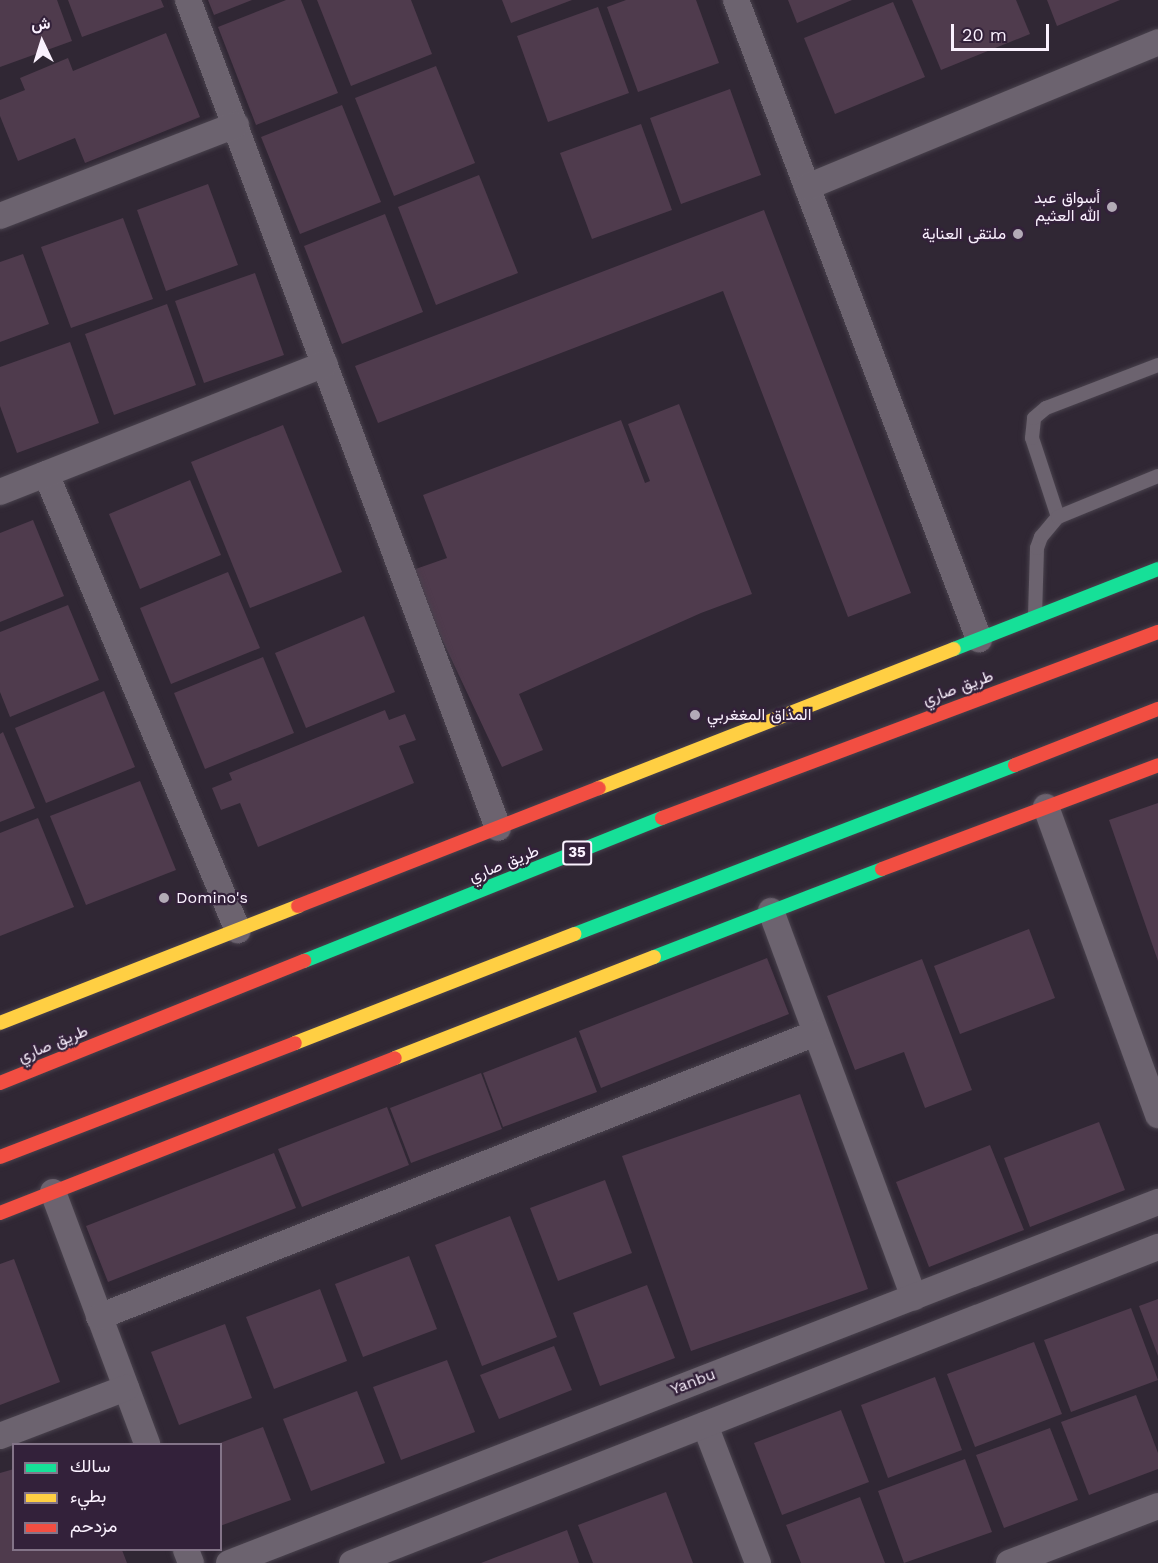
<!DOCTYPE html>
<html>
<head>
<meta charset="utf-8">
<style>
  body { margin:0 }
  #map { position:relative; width:1158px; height:1563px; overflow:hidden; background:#302734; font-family:"Work Sans",Vazirmatn,sans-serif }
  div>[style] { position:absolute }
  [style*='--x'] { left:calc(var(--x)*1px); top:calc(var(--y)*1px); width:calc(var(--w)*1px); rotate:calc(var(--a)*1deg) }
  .building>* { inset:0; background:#4f3b4d }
  .roads { filter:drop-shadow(0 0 2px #49424d) drop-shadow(0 0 2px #49424d) }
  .lane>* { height:14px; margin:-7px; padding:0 7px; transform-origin:7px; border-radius:7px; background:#6c636f }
  .street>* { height:26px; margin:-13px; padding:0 13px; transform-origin:13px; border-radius:13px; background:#6c636f }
  .fast>* { height:14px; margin:-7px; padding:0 7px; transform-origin:7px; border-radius:7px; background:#16e098 }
  .slow>* { height:14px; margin:-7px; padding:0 7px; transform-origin:7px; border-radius:7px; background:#ffcf43 }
  .jam>* { height:14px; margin:-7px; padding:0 7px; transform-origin:7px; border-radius:7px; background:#f24e42 }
  .dots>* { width:16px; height:16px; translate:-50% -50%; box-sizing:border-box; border:3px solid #33213a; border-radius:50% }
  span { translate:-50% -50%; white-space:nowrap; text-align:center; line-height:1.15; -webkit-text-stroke:4.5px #33213a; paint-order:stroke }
  .shield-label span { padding:2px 4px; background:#33213a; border:2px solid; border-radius:4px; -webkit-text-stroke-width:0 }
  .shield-label { font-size:15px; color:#faf1fe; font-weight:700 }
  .poi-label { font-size:16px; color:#faf1fe }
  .right { translate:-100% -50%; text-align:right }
  .left { translate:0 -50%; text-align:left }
  .street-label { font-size:16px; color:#faf1fe }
  .legend { position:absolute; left:12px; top:1443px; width:210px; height:108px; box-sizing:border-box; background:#33213a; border:2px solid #837488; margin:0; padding:8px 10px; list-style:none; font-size:18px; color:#faf1fe }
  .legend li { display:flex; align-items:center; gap:12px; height:30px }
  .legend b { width:30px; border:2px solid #837488 }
  .north { position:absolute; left:12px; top:12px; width:60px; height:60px; -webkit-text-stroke:4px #33213a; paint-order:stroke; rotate:356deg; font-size:16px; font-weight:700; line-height:24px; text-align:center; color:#faf1fe }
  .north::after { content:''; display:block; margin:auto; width:21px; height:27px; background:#faf1fe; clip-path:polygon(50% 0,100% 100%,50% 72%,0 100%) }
  .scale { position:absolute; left:951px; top:24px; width:98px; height:27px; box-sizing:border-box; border:3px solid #faf1fe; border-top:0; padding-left:8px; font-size:18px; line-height:21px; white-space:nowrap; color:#faf1fe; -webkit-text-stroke:4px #33213a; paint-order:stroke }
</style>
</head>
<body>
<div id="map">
  <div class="building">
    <i style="clip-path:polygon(0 0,57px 0,72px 41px,0 67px)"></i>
    <i style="clip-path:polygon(68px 0,161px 0,164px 7px,82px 37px)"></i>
    <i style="clip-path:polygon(208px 0,252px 0,214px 15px)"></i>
    <i style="clip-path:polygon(286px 0,301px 0,338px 93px,256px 125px,218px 27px)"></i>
    <i style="clip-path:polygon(317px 0,411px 0,432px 54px,351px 86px)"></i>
    <i style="clip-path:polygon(502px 0,572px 0,511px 23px)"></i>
    <i style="clip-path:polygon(626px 0,696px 0,719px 63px,638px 92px,607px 7px)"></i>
    <i style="clip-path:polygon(788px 0,852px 0,797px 23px)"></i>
    <i style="clip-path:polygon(912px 0,1016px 0,1030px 34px,941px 70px)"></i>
    <i style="clip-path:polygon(1047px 0,1120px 0,1057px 26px)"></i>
    <i style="clip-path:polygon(893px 2px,925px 77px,835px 114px,804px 38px)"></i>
    <i style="clip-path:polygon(598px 7px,629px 93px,548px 122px,517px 36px)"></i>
    <i style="clip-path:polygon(166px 33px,200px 117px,85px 163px,75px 138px,18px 161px,0 116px,0 100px,25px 90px,20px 78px,68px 58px,73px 71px)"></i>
    <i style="clip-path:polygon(436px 66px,475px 163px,394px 196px,355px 98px)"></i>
    <i style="clip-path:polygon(730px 89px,761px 175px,681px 204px,650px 118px)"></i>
    <i style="clip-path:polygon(342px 105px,381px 202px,300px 234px,261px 137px)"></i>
    <i style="clip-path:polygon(641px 124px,672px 210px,592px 239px,560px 153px)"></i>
    <i style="clip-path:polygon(479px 175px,518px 273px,436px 305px,398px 207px)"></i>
    <i style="clip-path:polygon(208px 184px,238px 265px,166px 291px,137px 210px)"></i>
    <i style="clip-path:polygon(764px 210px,911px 593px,848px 617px,723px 291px,378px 423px,355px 366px)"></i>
    <i style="clip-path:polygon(385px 214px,423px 312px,342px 344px,304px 246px)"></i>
    <i style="clip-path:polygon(123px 218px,153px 299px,71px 328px,41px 247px)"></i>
    <i style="clip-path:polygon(23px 254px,49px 324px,0 342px,0 262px)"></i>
    <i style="clip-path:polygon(255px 273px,284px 355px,204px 383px,175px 301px)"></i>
    <i style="clip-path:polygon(167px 304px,196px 385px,114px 415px,85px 334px)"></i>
    <i style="clip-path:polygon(70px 342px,99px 423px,17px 453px,0 406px,0 367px)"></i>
    <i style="clip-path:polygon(679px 404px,752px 594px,701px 613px,519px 694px,543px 750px,502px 767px,410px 571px,447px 558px,423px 495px,621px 420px,645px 483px,650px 481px,628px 424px)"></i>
    <i style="clip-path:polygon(283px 425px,342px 572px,250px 608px,191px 462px)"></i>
    <i style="clip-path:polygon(190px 480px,221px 555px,140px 589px,109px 514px)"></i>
    <i style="clip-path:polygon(33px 520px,64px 596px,0 622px,0 533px)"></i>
    <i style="clip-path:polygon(228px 572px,260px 648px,171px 684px,140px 608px)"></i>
    <i style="clip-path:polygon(68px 605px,99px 680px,10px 717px,0 692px,0 632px)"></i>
    <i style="clip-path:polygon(364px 616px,395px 692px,306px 728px,275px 653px)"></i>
    <i style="clip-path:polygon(263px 657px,294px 733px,205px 769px,174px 693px)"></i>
    <i style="clip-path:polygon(104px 691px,135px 767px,46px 803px,15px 728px)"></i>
    <i style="clip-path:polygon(385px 710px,389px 720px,405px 714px,416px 740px,399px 746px,414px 783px,258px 847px,240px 803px,221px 810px,212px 788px,232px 780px,229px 773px)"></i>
    <i style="clip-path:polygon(3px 732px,35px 808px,0 822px,0 734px)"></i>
    <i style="clip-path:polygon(140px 781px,176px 870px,86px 905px,50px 816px)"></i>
    <i style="clip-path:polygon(1158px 803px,1158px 961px,1109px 820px)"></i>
    <i style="clip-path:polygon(38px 818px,74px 907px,0 936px,0 833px)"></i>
    <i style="clip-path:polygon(1029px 929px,1055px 998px,960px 1034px,934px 966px)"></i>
    <i style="clip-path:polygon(767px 958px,789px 1014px,601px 1088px,579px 1031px)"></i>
    <i style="clip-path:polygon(922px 959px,972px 1090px,925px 1108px,904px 1052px,855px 1070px,827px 996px)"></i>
    <i style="clip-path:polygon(576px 1037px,597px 1092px,503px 1127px,483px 1073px)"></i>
    <i style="clip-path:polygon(481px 1073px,502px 1129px,411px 1163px,390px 1108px)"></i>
    <i style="clip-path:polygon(800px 1094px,868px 1289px,691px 1351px,622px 1156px)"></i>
    <i style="clip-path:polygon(387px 1107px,409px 1165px,302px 1207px,278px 1149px)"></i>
    <i style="clip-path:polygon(1099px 1122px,1125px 1190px,1030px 1227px,1004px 1158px)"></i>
    <i style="clip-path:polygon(990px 1145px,1024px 1230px,929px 1267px,896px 1182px)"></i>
    <i style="clip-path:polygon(274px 1153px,296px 1208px,108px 1282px,86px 1226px)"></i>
    <i style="clip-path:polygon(605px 1180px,632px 1253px,558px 1281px,530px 1208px)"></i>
    <i style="clip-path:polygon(510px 1216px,557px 1337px,482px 1366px,435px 1245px)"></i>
    <i style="clip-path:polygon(409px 1256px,437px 1329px,363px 1357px,335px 1284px)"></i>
    <i style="clip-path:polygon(14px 1259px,60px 1382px,0 1405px,0 1264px)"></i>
    <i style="clip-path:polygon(647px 1285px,675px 1358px,600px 1386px,573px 1313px)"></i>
    <i style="clip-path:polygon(320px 1289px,347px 1361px,274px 1389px,246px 1317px)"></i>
    <i style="clip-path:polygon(1158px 1299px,1158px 1356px,1139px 1306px)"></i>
    <i style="clip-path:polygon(1131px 1308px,1158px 1380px,1071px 1412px,1044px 1340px)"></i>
    <i style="clip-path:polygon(225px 1324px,252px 1398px,179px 1425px,151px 1352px)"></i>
    <i style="clip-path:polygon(1034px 1342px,1062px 1414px,975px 1447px,947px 1374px)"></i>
    <i style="clip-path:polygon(554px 1346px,572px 1390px,499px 1419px,480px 1375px)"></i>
    <i style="clip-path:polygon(447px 1360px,475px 1432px,401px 1460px,373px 1387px)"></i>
    <i style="clip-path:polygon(935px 1377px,962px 1450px,888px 1478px,861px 1405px)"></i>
    <i style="clip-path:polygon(357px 1391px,385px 1463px,311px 1491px,283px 1419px)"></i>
    <i style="clip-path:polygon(1136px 1395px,1158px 1453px,1158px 1469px,1089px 1495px,1061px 1422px)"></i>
    <i style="clip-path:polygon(841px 1410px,869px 1482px,782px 1515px,754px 1443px)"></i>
    <i style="clip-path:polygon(263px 1427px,291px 1500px,220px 1526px,220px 1443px)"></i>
    <i style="clip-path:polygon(1050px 1428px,1078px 1500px,1004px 1528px,976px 1455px)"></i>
    <i style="clip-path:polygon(965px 1459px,992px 1532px,904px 1563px,878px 1491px)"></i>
    <i style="clip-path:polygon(14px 1469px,14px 1550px,122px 1550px,127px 1563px,0 1563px,0 1473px)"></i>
    <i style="clip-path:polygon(666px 1492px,693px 1563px,593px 1563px,578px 1525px)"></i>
    <i style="clip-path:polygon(860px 1497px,885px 1563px,801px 1563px,786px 1525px)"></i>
    <i style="clip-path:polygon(567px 1530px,579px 1563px,481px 1563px)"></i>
  </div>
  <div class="roads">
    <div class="lane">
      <i style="--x:1058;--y:517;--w:83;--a:-108.2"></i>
      <i style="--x:1032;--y:438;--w:20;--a:-84"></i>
      <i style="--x:1034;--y:418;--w:16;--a:-40"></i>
      <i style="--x:1046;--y:408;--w:120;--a:-21"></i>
      <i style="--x:1035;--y:616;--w:68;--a:-88.3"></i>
      <i style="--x:1037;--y:548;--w:12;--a:-70"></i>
      <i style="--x:1041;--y:537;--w:26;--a:-50"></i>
      <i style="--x:1058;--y:517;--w:108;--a:-22.3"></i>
    </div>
    <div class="street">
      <i style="--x:188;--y:0;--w:884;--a:69.47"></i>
      <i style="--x:736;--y:0;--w:684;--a:69.18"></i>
      <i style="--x:807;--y:187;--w:380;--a:-22.4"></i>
      <i style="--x:0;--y:216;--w:253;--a:-21.1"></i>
      <i style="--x:46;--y:474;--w:495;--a:67.2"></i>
      <i style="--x:0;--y:492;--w:349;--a:-21.5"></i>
      <i style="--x:1046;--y:807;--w:328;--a:70"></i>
      <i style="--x:771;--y:911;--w:412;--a:69.7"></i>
      <i style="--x:53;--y:1192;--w:269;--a:69.5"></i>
      <i style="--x:99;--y:1317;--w:771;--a:-21.61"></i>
      <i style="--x:705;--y:1425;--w:148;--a:69"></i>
      <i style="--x:0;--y:1436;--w:135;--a:-20.9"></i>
      <i style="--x:186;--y:1550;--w:14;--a:69"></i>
      <i style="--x:229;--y:1563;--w:997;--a:-21.24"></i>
      <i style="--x:352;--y:1563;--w:866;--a:-21.41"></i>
      <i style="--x:1009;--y:1563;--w:160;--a:-20.9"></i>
    </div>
    <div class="fast">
      <i style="--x:954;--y:649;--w:219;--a:-21.4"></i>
      <i style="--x:575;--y:934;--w:471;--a:-21"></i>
      <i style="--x:654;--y:957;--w:244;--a:-21.1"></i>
      <i style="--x:304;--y:961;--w:386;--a:-21.8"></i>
    </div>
    <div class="slow">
      <i style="--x:599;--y:788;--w:381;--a:-21.4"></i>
      <i style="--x:0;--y:1023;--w:320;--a:-21.4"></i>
      <i style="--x:295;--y:1043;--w:300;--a:-21.3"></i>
      <i style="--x:395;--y:1058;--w:278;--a:-21.3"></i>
    </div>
    <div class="jam">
      <i style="--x:1015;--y:765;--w:154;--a:-21.4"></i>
      <i style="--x:662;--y:818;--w:530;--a:-20.56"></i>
      <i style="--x:882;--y:869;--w:295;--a:-20.6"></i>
      <i style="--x:298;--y:906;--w:323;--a:-21.4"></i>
      <i style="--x:0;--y:1083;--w:328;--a:-21.9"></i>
      <i style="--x:0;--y:1157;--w:316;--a:-21.1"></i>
      <i style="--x:0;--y:1213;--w:424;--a:-21.4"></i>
    </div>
  </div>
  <div class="dots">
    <i style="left:1112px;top:207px;background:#b3aab7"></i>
    <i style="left:1018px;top:234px;background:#b3aab7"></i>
    <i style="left:695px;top:715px;background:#b3aab7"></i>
    <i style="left:164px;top:898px;background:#b3aab7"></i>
  </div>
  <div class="shield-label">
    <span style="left:577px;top:853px">35</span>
  </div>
  <div class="poi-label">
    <span class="right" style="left:1100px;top:207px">أسواق عبد<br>الله العثيم</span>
    <span class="right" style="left:1006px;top:234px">ملتقى العناية</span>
    <span class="left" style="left:707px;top:715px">المذاق المغغربي</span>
    <span class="left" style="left:176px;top:898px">Domino's</span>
  </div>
  <div class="street-label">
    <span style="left:958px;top:688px;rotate:-20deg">طريق صاري</span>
    <span style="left:504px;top:864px;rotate:-22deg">طريق صاري</span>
    <span style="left:53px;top:1044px;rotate:-22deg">طريق صاري</span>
    <span style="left:693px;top:1382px;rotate:-21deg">Yanbu</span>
  </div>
  <ul class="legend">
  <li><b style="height:8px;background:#16e098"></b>سالك</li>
  <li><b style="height:8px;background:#ffcf43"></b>بطيء</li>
  <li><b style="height:8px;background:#f24e42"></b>مزدحم</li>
  </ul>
  <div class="north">ش</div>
  <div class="scale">20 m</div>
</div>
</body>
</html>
